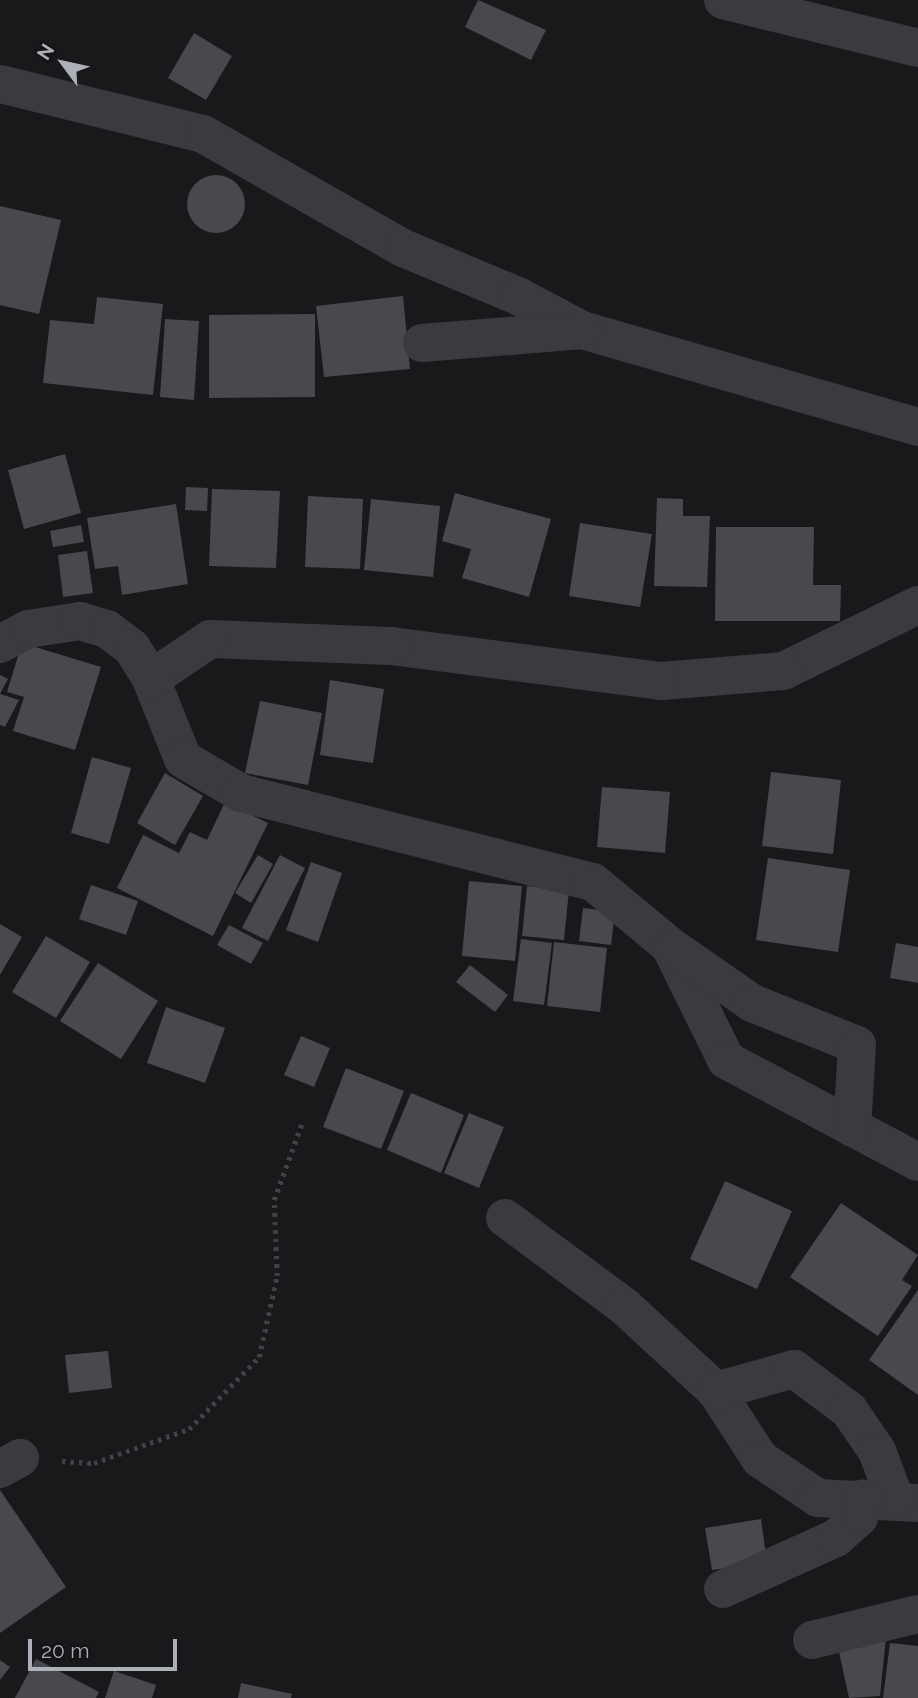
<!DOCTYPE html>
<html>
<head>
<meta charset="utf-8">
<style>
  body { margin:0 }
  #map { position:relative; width:918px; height:1698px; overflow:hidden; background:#19191b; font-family:Raleway,sans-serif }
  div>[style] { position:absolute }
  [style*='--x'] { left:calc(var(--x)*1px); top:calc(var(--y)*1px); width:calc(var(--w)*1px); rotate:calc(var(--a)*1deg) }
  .building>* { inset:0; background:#48494d }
  .round { border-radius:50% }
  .path>* { height:4.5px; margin-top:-2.25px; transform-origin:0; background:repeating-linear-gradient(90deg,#404246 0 3.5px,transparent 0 8.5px) }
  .minor>* { height:38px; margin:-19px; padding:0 19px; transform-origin:19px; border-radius:19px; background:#3a3b3f }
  span { translate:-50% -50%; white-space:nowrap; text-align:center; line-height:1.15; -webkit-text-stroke:5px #141416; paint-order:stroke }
  .north { position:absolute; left:28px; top:28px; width:70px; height:70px; -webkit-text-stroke:5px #141416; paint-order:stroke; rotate:303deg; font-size:19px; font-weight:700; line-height:28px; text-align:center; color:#acb0b9 }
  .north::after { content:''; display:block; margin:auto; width:24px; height:32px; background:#acb0b9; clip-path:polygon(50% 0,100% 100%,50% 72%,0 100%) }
  .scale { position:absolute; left:28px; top:1639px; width:149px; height:32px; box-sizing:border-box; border:4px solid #acb0b9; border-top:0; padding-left:9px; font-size:21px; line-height:24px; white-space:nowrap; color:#acb0b9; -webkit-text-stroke:5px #141416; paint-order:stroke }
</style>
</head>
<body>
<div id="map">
  <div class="building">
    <i style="clip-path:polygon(478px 0,546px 30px,531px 60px,465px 27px)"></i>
    <i style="clip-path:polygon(194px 33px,232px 56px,206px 100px,168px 78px)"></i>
    <i class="round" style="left:187px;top:175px;width:58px;height:58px"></i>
    <i style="clip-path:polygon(0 206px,61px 220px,39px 314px,0 305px)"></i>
    <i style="clip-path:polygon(403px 296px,410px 369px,324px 377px,316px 306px)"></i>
    <i style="clip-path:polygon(97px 297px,163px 304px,153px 395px,43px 383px,50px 320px,94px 324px)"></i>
    <i style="clip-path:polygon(315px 314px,315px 397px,209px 398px,209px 315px)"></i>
    <i style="clip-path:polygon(165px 319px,199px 321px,194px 400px,160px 397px)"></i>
    <i style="clip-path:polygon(65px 454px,81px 513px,24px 529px,8px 470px)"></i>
    <i style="clip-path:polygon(186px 487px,208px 488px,207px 511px,185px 510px)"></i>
    <i style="clip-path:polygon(212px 489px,280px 491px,276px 568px,209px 566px)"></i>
    <i style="clip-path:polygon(455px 493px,551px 519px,529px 597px,462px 578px,471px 549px,442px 541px)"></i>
    <i style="clip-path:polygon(308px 496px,363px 499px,360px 569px,305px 567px)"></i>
    <i style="clip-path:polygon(657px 498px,683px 499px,683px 516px,710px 516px,707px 587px,654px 586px)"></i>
    <i style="clip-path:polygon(371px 499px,440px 506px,433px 577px,364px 570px)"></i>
    <i style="clip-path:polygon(176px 504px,188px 584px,122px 595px,118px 566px,95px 569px,87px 518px)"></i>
    <i style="clip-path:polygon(580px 523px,652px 534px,640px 607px,569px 596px)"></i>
    <i style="clip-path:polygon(81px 525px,84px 542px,53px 547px,50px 531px)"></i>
    <i style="clip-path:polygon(716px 527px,814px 527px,813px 585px,841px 585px,840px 621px,715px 621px)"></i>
    <i style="clip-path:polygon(87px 551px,93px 593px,63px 597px,58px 555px)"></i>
    <i style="clip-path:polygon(22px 643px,101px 667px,75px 750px,13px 731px,24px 697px,7px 692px)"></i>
    <i style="clip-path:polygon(0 675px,8px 679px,0 694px,19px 700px,5px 727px,0 725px)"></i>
    <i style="clip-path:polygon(330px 680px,384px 689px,373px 763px,320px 755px)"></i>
    <i style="clip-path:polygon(260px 701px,322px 713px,308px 785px,245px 773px)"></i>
    <i style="clip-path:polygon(92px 757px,131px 768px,109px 844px,71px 833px)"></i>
    <i style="clip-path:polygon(771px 772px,841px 780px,833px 854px,762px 846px)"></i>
    <i style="clip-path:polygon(165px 773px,203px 796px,175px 845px,137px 823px)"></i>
    <i style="clip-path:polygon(602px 787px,670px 792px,665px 853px,597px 847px)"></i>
    <i style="clip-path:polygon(225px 802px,268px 823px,213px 936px,117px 888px,143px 835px,179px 853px,190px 832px,207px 840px)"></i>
    <i style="clip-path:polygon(258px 855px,273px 864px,251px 903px,235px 893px)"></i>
    <i style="clip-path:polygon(280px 855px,305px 868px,268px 941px,242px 928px)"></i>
    <i style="clip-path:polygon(768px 858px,850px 870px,838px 952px,756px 940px)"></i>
    <i style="clip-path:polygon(311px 862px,342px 873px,318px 942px,286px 930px)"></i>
    <i style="clip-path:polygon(469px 881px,522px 886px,515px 961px,462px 956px)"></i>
    <i style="clip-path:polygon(91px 885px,138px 901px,126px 935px,79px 919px)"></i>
    <i style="clip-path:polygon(527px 886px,569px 890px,564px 940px,522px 936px)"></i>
    <i style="clip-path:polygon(583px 908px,615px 912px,611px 945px,579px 941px)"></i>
    <i style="clip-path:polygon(0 924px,22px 937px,0 975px)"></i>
    <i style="clip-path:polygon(229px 925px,263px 943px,251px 964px,217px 945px)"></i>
    <i style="clip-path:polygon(46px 936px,90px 962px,56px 1018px,12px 992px)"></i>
    <i style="clip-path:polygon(521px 939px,552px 943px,544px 1005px,513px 1001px)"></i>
    <i style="clip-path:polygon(554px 942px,607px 948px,600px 1012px,547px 1006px)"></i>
    <i style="clip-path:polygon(896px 943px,918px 947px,918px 983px,890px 978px)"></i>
    <i style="clip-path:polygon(98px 963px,158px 1001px,121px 1059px,60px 1021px)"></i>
    <i style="clip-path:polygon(470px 965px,508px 995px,495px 1012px,456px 982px)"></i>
    <i style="clip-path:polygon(166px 1007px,225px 1028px,205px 1083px,147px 1063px)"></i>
    <i style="clip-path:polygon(301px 1036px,330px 1048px,314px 1087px,284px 1075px)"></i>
    <i style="clip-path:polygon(346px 1068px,404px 1091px,381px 1149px,323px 1127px)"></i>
    <i style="clip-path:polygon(411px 1093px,464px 1115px,441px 1173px,387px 1150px)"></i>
    <i style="clip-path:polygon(469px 1113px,504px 1127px,479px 1188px,444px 1173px)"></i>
    <i style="clip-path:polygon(725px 1181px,792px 1211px,757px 1289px,690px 1259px)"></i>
    <i style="clip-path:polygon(841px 1203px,918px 1255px,902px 1280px,912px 1286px,878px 1336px,790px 1277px)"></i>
    <i style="clip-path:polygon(918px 1290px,918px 1395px,869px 1360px)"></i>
    <i style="clip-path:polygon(108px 1351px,112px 1388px,69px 1393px,65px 1355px)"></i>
    <i style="clip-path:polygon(0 1490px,66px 1587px,0 1633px)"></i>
    <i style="clip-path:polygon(761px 1519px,767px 1562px,712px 1570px,705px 1528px)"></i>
    <i style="clip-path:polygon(887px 1627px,880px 1696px,849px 1698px,836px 1638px)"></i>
    <i style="clip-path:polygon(890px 1643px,918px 1646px,918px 1698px,883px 1698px)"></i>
    <i style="clip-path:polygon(36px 1659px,99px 1692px,96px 1698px,15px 1698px)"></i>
    <i style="clip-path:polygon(0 1660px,10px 1667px,0 1680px)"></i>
    <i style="clip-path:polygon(114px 1671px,156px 1685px,152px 1698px,105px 1698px)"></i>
    <i style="clip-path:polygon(241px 1683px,292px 1694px,291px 1698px,238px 1698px)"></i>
  </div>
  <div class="path">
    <i style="--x:62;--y:1461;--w:32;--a:4"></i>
    <i style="--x:94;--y:1463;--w:101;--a:-19.7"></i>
    <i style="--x:189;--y:1429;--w:100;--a:-45.8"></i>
    <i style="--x:259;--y:1357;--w:83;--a:-77.5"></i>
    <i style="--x:277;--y:1276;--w:76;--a:-92.3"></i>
    <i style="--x:274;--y:1200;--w:82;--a:-70"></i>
  </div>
  <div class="minor">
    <i style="--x:723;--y:0;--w:201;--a:13.8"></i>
    <i style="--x:0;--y:84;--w:209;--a:13.8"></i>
    <i style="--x:203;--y:134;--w:230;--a:29.7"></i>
    <i style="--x:403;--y:248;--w:125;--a:22.7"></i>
    <i style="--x:518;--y:296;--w:72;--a:28"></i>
    <i style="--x:582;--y:330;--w:350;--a:16.1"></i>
    <i style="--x:422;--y:343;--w:161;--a:-4.6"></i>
    <i style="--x:918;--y:605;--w:150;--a:153.9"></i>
    <i style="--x:783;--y:671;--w:122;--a:175.3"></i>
    <i style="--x:661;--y:681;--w:272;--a:-172.6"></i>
    <i style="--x:391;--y:646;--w:181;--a:-177.8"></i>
    <i style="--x:210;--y:639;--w:71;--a:145.9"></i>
    <i style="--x:151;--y:679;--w:86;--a:68.2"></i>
    <i style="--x:183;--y:759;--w:67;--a:30.4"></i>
    <i style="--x:241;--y:793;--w:363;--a:14.2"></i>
    <i style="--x:593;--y:882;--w:100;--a:39.7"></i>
    <i style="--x:670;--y:946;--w:127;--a:63.8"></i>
    <i style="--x:726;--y:1060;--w:217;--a:28"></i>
    <i style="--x:0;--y:644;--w:32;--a:-28"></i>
    <i style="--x:28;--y:629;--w:53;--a:-8.7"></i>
    <i style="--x:80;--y:621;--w:28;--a:17"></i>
    <i style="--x:107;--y:629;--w:31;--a:37"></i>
    <i style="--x:132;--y:648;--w:36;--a:58"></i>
    <i style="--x:673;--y:948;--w:96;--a:34.8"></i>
    <i style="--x:752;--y:1003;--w:113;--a:21.8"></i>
    <i style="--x:857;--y:1045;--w:83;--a:93.4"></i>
    <i style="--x:505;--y:1218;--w:148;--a:36.5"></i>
    <i style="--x:624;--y:1306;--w:125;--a:42.7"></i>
    <i style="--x:716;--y:1391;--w:81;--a:57.1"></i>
    <i style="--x:760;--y:1459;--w:70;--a:33.9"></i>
    <i style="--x:818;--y:1498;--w:100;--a:2.9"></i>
    <i style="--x:716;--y:1391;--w:81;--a:-15.8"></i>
    <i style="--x:794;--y:1369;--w:69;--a:36.7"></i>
    <i style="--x:849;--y:1410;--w:50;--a:55.7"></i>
    <i style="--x:877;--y:1451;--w:51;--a:69.4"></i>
    <i style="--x:0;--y:1469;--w:23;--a:-29"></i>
    <i style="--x:723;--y:1589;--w:124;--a:-24.3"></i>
    <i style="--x:836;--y:1538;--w:31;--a:-42"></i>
    <i style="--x:859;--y:1517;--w:19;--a:-78"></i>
    <i style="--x:812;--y:1640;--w:109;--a:-13.8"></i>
  </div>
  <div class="north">N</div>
  <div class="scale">20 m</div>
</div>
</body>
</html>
